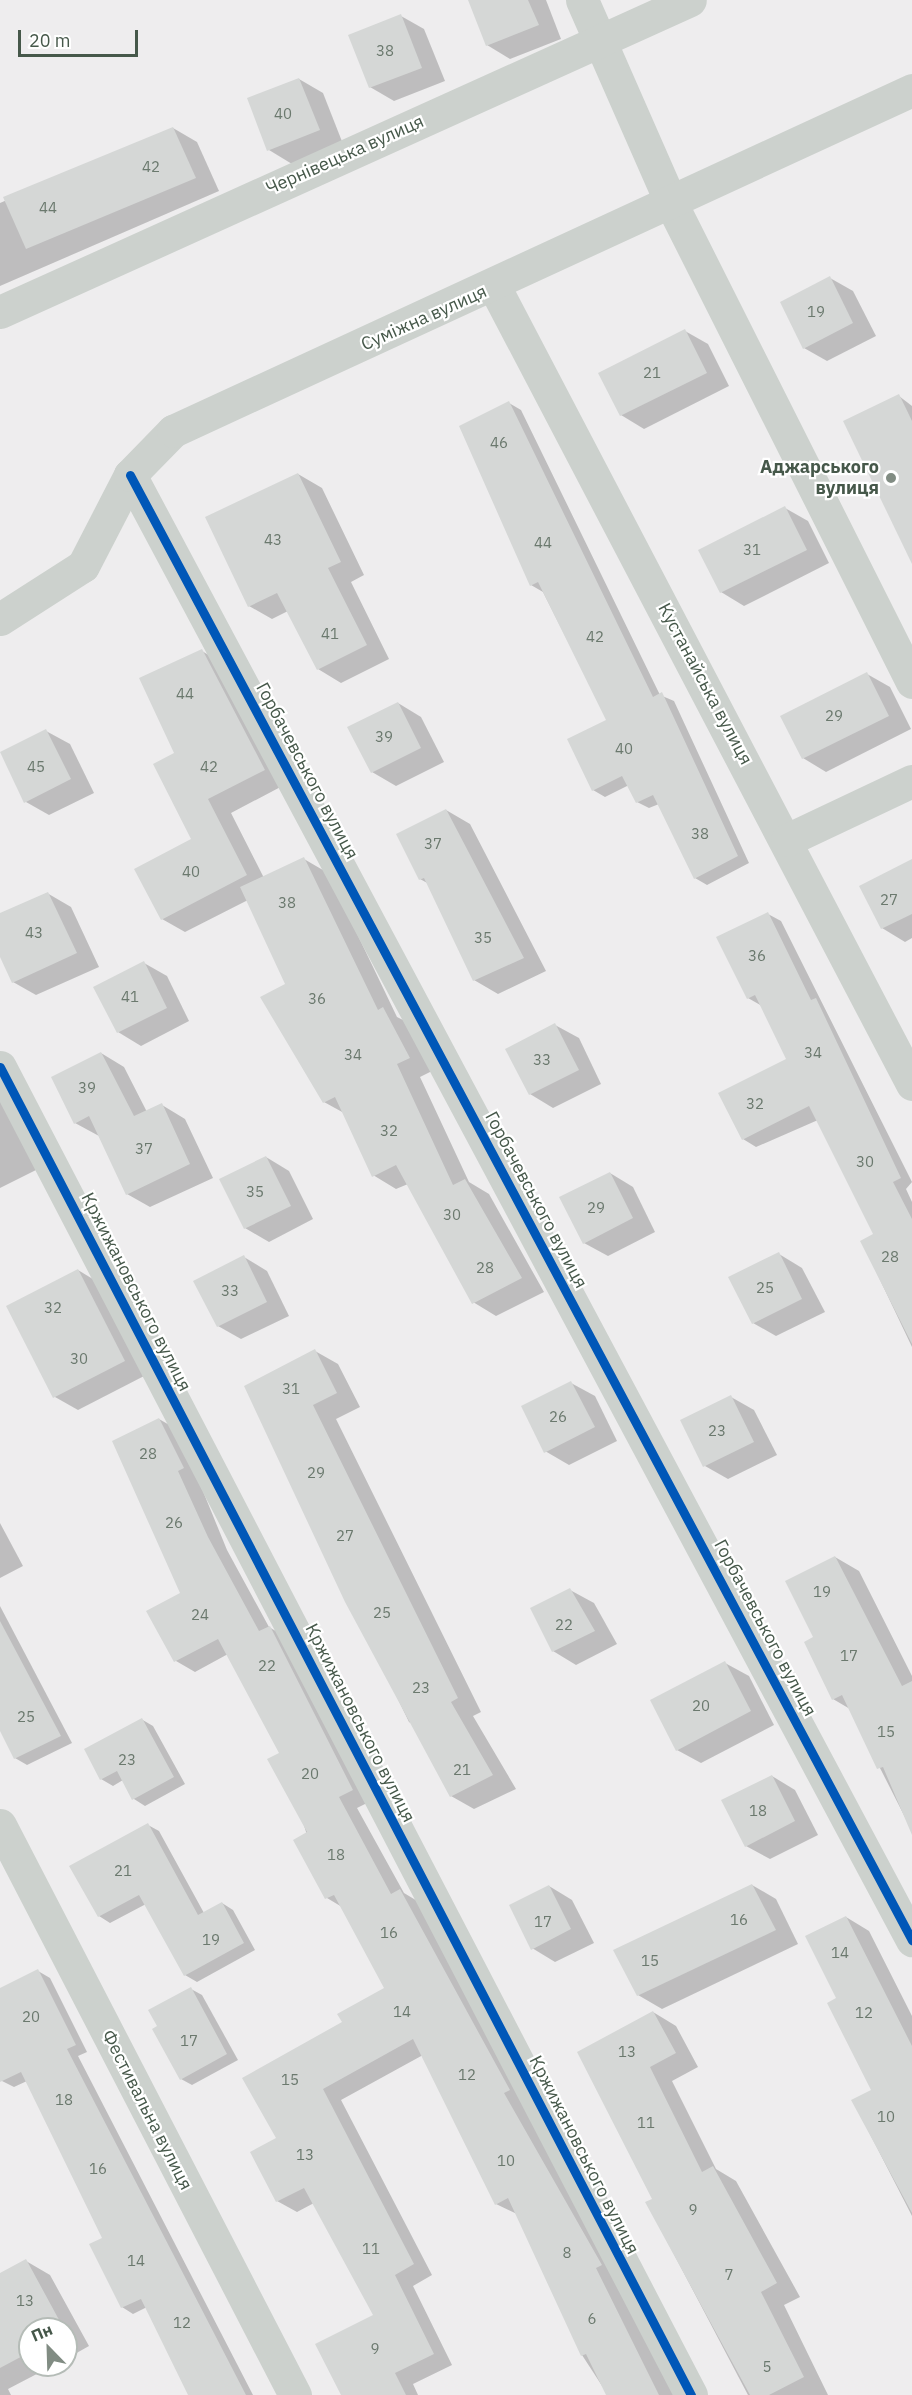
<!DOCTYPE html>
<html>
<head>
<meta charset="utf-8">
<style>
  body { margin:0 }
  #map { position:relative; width:912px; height:2395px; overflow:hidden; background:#eeedee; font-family:"IBM Plex Sans",sans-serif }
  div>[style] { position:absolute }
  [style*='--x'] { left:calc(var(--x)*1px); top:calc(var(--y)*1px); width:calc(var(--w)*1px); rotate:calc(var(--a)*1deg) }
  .shadow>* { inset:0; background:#0003 }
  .building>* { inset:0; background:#d5d7d6 }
  .street>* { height:33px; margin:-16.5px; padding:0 16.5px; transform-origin:16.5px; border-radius:16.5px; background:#ccd1cd }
  .cycleway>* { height:9px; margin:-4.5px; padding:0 4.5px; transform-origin:4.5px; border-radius:4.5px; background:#0057b8 }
  .dots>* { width:16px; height:16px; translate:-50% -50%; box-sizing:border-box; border:3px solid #fff; border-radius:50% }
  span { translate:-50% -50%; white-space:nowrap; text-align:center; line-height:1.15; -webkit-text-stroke:4.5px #fff; paint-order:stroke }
  .number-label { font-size:15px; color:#6b796e }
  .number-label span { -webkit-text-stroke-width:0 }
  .street-label { font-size:18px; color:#46584a }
  .poi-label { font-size:18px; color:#46584a; font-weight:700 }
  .right { translate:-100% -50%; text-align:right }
  .north { position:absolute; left:18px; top:2317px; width:60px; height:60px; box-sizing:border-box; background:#fff; border:2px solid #b5bcb7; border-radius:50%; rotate:337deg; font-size:16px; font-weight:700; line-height:24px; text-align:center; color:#46584a }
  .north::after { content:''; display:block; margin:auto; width:21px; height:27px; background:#818c83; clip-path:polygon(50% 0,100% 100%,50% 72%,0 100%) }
  .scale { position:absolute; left:18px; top:30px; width:120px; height:27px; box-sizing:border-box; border:3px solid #46584a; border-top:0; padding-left:8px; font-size:18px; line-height:21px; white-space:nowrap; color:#46584a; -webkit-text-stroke:4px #fff; paint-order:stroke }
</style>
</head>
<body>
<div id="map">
  <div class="shadow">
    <i style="clip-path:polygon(469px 0,546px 0,561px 39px,510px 59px,487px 45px)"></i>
    <i style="clip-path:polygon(401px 16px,424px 29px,445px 81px,394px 101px,370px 87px)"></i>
    <i style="clip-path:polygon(299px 79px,323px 93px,343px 144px,292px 164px,269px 150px)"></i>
    <i style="clip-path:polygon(173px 128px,197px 142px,219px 191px,0 286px,0 203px)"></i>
    <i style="clip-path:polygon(830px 278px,853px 291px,876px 336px,827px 361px,804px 348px)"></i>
    <i style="clip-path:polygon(685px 331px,708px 344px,729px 386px,644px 429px,621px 415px)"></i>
    <i style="clip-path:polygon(899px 396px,912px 406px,912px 546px)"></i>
    <i style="clip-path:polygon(509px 403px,521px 410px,660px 695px,674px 701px,749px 863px,707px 885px,695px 878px,659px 804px,649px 808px,637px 802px,629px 785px,605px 797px,593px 790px,608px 721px,543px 592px,531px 585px)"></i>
    <i style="clip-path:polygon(298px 474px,322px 488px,364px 575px,351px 582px,389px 659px,341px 683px,318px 669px,288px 611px,272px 619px,249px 606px)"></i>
    <i style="clip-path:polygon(785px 508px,808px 521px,829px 563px,744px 606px,721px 592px)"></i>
    <i style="clip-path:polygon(202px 651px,225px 665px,288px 783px,231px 813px,264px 878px,304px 859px,328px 873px,397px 1017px,407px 1022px,432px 1071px,420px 1077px,469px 1182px,489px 1194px,544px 1292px,496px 1316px,473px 1302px,408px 1184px,396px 1189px,373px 1175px,344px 1113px,324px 1102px,287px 985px,248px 900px,185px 932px,162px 919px,194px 840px,176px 754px)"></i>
    <i style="clip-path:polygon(867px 674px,890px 687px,911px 729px,826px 772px,803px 758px)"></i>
    <i style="clip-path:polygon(398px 703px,421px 717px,444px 762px,396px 786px,372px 772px)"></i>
    <i style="clip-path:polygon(46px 731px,70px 744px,94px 793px,49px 815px,26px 802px)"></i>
    <i style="clip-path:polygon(446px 810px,470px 824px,546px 971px,498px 994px,474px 980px,429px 884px,420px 879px)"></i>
    <i style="clip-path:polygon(912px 861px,912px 938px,905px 942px,882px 928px)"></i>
    <i style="clip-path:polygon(47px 893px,71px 907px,99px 967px,36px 995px,13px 982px,0 954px,0 915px)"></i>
    <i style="clip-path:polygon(768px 914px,781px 921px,912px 1182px,906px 1189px,912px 1202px,912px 1347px,862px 1242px,876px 1235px,818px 1120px,756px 1147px,743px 1139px,788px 1060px,762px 1006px,748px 998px)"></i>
    <i style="clip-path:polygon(144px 963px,167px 976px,189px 1021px,141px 1046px,118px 1032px)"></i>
    <i style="clip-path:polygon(555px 1025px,579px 1038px,601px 1084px,553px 1108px,530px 1094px)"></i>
    <i style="clip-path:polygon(101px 1053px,124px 1067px,147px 1112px,162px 1105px,185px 1119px,213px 1178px,150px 1207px,127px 1194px,99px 1136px,75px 1123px)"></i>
    <i style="clip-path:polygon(0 1079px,44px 1166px,0 1188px)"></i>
    <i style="clip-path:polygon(266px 1157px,289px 1171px,313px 1219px,269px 1242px,245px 1228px)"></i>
    <i style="clip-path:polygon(610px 1173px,633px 1187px,655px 1232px,608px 1256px,584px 1243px)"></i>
    <i style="clip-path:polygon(779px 1254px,802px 1268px,825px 1312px,776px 1336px,753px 1323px)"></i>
    <i style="clip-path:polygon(244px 1257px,267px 1271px,289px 1316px,241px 1339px,218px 1326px)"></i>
    <i style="clip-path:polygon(78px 1270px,101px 1284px,148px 1374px,78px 1410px,55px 1397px)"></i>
    <i style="clip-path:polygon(315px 1351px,338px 1364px,360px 1407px,336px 1419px,481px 1712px,473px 1716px,516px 1789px,474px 1809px,451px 1796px,417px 1727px,409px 1722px,246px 1386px)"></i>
    <i style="clip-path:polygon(571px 1383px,595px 1396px,617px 1441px,569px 1465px,545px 1451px)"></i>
    <i style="clip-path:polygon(731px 1397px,754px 1410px,777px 1455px,728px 1479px,705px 1466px)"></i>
    <i style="clip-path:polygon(159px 1419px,178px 1430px,227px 1550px,269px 1627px,289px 1639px,371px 1801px,357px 1808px,404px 1893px,419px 1902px,677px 2395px,608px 2395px,582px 2355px,517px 2214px,496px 2204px,423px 2055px,341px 2100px,432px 2275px,413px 2286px,452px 2365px,413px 2384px,418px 2395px,344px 2395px,375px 2316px,314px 2203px,297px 2212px,277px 2201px,252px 2153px,278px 2139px,386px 1989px,342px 1907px,327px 1898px,281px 1753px,228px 1654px,195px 1672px,176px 1661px,148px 1612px,182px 1594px)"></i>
    <i style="clip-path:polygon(0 1523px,23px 1566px,0 1578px)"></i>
    <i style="clip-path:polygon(835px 1557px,859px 1571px,912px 1676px,912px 1831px,850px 1709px,833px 1699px,815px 1638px)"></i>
    <i style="clip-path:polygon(570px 1590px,594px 1603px,617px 1644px,576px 1665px,553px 1651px)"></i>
    <i style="clip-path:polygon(0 1606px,72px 1743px,27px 1765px,15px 1758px,0 1728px)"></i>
    <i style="clip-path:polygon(725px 1663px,749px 1676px,774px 1725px,701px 1763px,677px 1750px)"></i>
    <i style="clip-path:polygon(141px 1719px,153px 1726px,185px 1784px,145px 1806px,134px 1799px,123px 1780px,113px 1786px,101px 1779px)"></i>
    <i style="clip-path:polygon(772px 1776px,795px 1790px,818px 1835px,770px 1859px,746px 1846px)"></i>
    <i style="clip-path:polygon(148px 1825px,159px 1831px,204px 1913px,222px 1903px,233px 1910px,255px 1950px,197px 1982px,185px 1975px,146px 1904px,110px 1923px,99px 1916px)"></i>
    <i style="clip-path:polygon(752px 1885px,776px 1899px,798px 1944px,662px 2009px,638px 1995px)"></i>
    <i style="clip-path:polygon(549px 1886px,572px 1900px,594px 1943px,555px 1962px,532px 1948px)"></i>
    <i style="clip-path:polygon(846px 1917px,869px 1931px,912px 2016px,912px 2216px,853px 2101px,873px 2091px,838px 1999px)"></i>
    <i style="clip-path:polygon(38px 1971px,50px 1978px,87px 2052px,78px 2056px,253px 2395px,192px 2395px,147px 2307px,133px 2314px,122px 2307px,104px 2238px,27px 2081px,14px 2087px,2px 2081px,0 1990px)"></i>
    <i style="clip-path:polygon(191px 1989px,202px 1995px,238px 2060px,192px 2085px,181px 2079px,159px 2026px)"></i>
    <i style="clip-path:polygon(653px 2012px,676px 2026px,698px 2067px,672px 2081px,716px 2169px,736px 2181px,800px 2297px,784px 2305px,828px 2395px,748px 2395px,647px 2203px,654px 2199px,579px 2052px)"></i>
    <i style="clip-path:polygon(26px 2261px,50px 2275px,89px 2346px,66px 2359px,66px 2329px,30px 2329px,30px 2365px,54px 2365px,8px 2389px,11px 2395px,0 2395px,0 2275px)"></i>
  </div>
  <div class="building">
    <i style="clip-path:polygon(468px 0,528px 0,539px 25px,486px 46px)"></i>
    <i style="clip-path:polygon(401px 14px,422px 68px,369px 88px,348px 35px)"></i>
    <i style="clip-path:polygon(299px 78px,320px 130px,267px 151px,247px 98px)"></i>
    <i style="clip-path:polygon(173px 127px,196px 178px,26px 249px,3px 197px)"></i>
    <i style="clip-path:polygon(830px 276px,853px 323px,803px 349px,780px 302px)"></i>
    <i style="clip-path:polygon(685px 329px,707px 373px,620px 416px,598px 373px)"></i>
    <i style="clip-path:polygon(899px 394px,912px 421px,912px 564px,843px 421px)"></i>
    <i style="clip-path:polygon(509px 401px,653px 697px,662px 692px,738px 856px,694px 879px,653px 795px,636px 803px,622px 776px,592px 791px,567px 739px,606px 720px,538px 582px,530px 586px,459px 426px)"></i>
    <i style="clip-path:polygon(298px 473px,341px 562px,328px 568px,367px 645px,317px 670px,277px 593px,248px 607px,205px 517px)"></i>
    <i style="clip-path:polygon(785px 506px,807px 550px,720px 593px,698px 550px)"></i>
    <i style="clip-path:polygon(202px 649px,265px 770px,208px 799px,247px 875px,161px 920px,134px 869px,191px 839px,153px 764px,174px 753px,139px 678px)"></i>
    <i style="clip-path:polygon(867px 672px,889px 716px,802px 759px,780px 716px)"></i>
    <i style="clip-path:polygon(398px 702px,421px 748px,371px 773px,347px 727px)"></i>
    <i style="clip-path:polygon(46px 729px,71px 779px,24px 803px,0 752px)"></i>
    <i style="clip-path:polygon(446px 809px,524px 958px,473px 981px,424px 878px,419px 880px,396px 834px)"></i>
    <i style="clip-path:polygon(304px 857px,378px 1010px,383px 1007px,410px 1058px,397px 1064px,453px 1185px,465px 1179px,522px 1278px,472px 1304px,396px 1165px,372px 1177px,335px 1097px,323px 1103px,260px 997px,285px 984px,240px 887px)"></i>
    <i style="clip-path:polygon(912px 859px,912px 914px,881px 929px,859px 886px)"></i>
    <i style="clip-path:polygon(48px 892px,77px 953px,12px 983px,0 957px,0 913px)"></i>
    <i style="clip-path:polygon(768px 912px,811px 1000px,816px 998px,901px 1178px,893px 1182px,912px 1219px,912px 1344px,860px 1241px,873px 1234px,809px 1106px,742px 1140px,718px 1093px,786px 1059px,755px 995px,747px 999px,716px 937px)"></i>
    <i style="clip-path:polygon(144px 961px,167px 1008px,117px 1033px,93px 987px)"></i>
    <i style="clip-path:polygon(555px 1023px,579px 1070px,529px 1095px,505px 1049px)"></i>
    <i style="clip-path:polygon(101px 1052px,134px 1116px,162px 1103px,190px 1164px,126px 1195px,89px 1116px,74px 1124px,51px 1077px)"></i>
    <i style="clip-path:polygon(266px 1156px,291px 1206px,244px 1229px,219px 1179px)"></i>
    <i style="clip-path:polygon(610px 1172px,633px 1218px,583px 1244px,559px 1197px)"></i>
    <i style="clip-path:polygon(779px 1252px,802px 1299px,752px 1324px,728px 1277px)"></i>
    <i style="clip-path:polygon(244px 1255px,267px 1302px,217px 1327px,193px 1281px)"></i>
    <i style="clip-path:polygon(78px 1269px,125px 1361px,53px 1398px,6px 1306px)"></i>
    <i style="clip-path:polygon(315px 1349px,337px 1393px,313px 1405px,458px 1698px,451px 1702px,493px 1775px,450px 1797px,345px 1602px,244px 1386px)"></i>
    <i style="clip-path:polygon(571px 1381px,595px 1427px,544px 1453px,521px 1406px)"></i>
    <i style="clip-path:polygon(731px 1395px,754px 1442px,703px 1467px,680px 1420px)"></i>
    <i style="clip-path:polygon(159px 1418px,184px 1468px,178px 1471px,208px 1537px,259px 1631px,270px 1626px,353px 1790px,339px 1797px,391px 1894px,400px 1889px,510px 2090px,504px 2093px,602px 2265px,596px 2268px,659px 2395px,606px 2395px,586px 2354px,581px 2356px,508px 2198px,495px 2205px,413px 2039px,323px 2089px,414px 2264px,395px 2275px,434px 2354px,395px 2373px,406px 2395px,341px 2395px,315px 2344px,373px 2315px,304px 2188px,276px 2202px,250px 2152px,276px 2138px,242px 2078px,342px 2022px,337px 2014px,384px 1988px,334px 1895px,325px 1899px,293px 1840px,307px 1832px,267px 1759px,279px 1753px,218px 1639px,174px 1662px,146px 1611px,180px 1593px,112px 1441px)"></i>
    <i style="clip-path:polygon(835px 1556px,902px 1686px,912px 1681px,912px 1835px,883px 1767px,877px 1769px,842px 1695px,832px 1700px,804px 1642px,813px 1637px,785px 1581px)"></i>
    <i style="clip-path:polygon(570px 1588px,595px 1631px,552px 1652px,530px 1608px)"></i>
    <i style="clip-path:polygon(0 1621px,61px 1736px,14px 1759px,0 1731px)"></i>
    <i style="clip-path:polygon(725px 1661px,751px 1711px,676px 1751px,650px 1700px)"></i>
    <i style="clip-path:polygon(142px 1718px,174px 1777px,132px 1800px,117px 1771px,100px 1780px,84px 1749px)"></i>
    <i style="clip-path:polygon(772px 1775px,795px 1821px,745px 1847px,721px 1800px)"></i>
    <i style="clip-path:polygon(148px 1823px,198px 1915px,222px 1902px,244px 1943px,184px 1976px,139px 1895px,98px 1917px,69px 1866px)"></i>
    <i style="clip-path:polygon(752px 1884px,776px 1930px,637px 1996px,613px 1950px)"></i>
    <i style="clip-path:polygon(549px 1885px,571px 1929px,531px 1950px,509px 1905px)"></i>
    <i style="clip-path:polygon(846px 1916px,912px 2046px,912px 2213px,851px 2100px,871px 2090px,827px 2003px,836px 1998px,805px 1936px)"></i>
    <i style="clip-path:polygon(38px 1969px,76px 2045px,67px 2049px,246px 2395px,188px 2395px,141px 2299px,121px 2308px,89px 2244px,102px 2238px,21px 2072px,0 2082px,0 1988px)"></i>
    <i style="clip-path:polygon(191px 1987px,227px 2054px,180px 2080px,152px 2029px,157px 2026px,148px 2010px)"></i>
    <i style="clip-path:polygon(653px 2011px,676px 2053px,650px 2067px,702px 2172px,713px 2166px,777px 2283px,761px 2292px,804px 2377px,769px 2395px,750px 2395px,645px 2202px,652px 2199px,577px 2052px)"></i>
    <i style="clip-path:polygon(26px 2259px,64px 2329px,30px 2329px,30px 2352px,0 2368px,0 2273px)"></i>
  </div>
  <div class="street">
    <i style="--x:582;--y:0;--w:224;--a:66.3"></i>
    <i style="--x:672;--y:205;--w:534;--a:63.29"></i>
    <i style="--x:494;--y:286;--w:901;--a:62.35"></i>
    <i style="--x:0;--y:312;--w:757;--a:-24.33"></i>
    <i style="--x:130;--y:475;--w:1661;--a:61.91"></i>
    <i style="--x:0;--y:619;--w:98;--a:-32.6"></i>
    <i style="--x:83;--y:566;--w:102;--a:-62.7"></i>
    <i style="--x:130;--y:475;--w:62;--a:-45.7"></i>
    <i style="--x:173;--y:431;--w:814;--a:-24.77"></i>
    <i style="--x:787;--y:840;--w:138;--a:-25.3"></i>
    <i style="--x:0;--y:1067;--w:1497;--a:62.51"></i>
    <i style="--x:0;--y:1825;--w:642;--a:62.64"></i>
  </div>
  <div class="cycleway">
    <i style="--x:130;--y:475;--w:1661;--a:61.91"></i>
    <i style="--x:0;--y:1067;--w:1497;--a:62.51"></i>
  </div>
  <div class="dots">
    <i style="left:891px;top:478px;background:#818c83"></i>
  </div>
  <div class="number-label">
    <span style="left:385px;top:51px">38</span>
    <span style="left:283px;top:114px">40</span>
    <span style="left:151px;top:167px">42</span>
    <span style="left:48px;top:208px">44</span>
    <span style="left:816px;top:312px">19</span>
    <span style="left:652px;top:373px">21</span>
    <span style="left:499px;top:443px">46</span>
    <span style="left:273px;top:540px">43</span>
    <span style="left:543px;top:543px">44</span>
    <span style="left:752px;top:550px">31</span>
    <span style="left:330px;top:634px">41</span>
    <span style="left:595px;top:637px">42</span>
    <span style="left:185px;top:694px">44</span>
    <span style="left:834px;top:716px">29</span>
    <span style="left:384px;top:737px">39</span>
    <span style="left:624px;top:749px">40</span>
    <span style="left:36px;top:767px">45</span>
    <span style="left:209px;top:767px">42</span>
    <span style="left:700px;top:834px">38</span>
    <span style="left:433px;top:844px">37</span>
    <span style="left:191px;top:872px">40</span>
    <span style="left:889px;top:900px">27</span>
    <span style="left:287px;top:903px">38</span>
    <span style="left:34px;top:933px">43</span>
    <span style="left:483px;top:938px">35</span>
    <span style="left:757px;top:956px">36</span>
    <span style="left:130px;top:997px">41</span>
    <span style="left:317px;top:999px">36</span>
    <span style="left:813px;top:1053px">34</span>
    <span style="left:353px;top:1055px">34</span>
    <span style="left:542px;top:1060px">33</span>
    <span style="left:87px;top:1088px">39</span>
    <span style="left:755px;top:1104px">32</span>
    <span style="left:389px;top:1131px">32</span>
    <span style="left:144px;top:1149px">37</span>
    <span style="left:865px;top:1162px">30</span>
    <span style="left:255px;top:1192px">35</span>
    <span style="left:596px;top:1208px">29</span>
    <span style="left:452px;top:1215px">30</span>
    <span style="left:890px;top:1257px">28</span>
    <span style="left:485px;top:1268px">28</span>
    <span style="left:765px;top:1288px">25</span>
    <span style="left:230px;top:1291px">33</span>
    <span style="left:53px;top:1308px">32</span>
    <span style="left:79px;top:1359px">30</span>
    <span style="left:291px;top:1389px">31</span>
    <span style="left:558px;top:1417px">26</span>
    <span style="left:717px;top:1431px">23</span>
    <span style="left:148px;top:1454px">28</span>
    <span style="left:316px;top:1473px">29</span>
    <span style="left:174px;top:1523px">26</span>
    <span style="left:345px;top:1536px">27</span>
    <span style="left:822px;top:1592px">19</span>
    <span style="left:382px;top:1613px">25</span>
    <span style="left:200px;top:1615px">24</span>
    <span style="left:564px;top:1625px">22</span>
    <span style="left:849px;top:1656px">17</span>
    <span style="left:267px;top:1666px">22</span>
    <span style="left:421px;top:1688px">23</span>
    <span style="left:701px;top:1706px">20</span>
    <span style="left:26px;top:1717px">25</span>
    <span style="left:886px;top:1732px">15</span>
    <span style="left:127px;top:1760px">23</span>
    <span style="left:462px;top:1770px">21</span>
    <span style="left:310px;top:1774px">20</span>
    <span style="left:758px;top:1811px">18</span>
    <span style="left:336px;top:1855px">18</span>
    <span style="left:123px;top:1871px">21</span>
    <span style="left:739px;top:1920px">16</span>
    <span style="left:543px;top:1922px">17</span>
    <span style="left:389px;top:1933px">16</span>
    <span style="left:211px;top:1940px">19</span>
    <span style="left:840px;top:1953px">14</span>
    <span style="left:650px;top:1961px">15</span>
    <span style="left:402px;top:2012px">14</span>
    <span style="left:864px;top:2013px">12</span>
    <span style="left:31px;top:2017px">20</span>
    <span style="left:189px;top:2041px">17</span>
    <span style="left:627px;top:2052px">13</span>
    <span style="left:467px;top:2075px">12</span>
    <span style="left:290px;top:2080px">15</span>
    <span style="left:64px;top:2100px">18</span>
    <span style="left:886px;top:2117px">10</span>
    <span style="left:646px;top:2123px">11</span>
    <span style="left:305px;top:2155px">13</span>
    <span style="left:506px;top:2161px">10</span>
    <span style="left:98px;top:2169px">16</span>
    <span style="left:693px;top:2210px">9</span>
    <span style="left:371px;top:2249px">11</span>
    <span style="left:567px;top:2253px">8</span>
    <span style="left:136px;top:2261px">14</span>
    <span style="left:729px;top:2275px">7</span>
    <span style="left:25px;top:2301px">13</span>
    <span style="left:592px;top:2319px">6</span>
    <span style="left:182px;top:2323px">12</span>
    <span style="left:375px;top:2349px">9</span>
    <span style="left:767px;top:2367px">5</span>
  </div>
  <div class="street-label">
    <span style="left:345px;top:155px;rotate:-24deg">Чернівецька вулиця</span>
    <span style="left:424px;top:318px;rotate:-24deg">Суміжна вулиця</span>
    <span style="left:705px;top:684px;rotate:62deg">Кустанайська вулиця</span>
    <span style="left:307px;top:771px;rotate:62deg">Горбачевського вулиця</span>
    <span style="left:536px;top:1200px;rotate:62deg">Горбачевського вулиця</span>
    <span style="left:136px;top:1292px;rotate:63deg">Кржижановського вулиця</span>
    <span style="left:765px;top:1628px;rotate:62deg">Горбачевського вулиця</span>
    <span style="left:360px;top:1723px;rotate:63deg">Кржижановського вулиця</span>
    <span style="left:147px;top:2110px;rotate:63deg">Фестивальна вулиця</span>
    <span style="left:584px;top:2155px;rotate:63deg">Кржижановського вулиця</span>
  </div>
  <div class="poi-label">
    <span class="right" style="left:879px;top:478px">Аджарського<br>вулиця</span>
  </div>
  <div class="north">Пн</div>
  <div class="scale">20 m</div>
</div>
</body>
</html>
